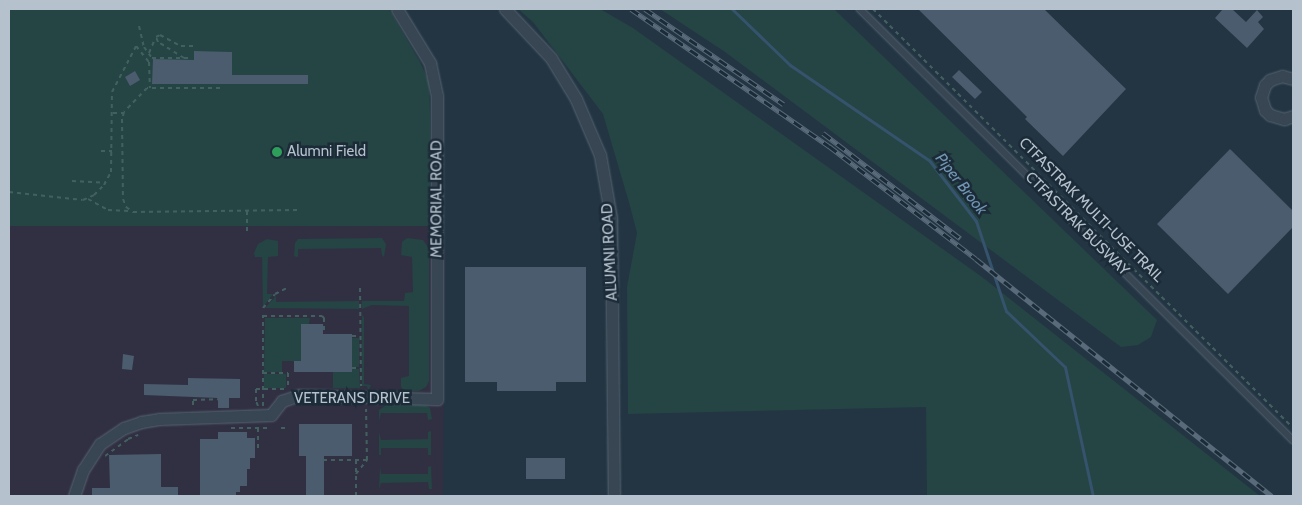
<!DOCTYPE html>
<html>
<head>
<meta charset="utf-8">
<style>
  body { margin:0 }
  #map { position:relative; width:1302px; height:505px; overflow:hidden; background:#233543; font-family:Cabin,sans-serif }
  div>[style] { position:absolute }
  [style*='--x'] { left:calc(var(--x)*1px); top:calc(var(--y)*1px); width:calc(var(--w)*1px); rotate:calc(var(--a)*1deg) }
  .medical>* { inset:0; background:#313043 }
  .green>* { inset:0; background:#254444 }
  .stream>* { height:3px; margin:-1.5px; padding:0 1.5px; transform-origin:1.5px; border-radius:1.5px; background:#35536c }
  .building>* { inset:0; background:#4a5c6d }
  .path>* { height:2px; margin-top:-1px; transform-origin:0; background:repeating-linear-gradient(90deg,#436060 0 4px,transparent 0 8px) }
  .roads { filter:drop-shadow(0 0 1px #566470) drop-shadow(0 0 1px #566470) }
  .service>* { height:5.5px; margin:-2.75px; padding:0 2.75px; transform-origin:2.75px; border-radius:2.75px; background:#384653 }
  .minor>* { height:11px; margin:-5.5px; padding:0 5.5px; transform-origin:5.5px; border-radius:5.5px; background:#384653 }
  .rail>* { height:5px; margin-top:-2.5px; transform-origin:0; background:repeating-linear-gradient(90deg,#1c2b38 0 9px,#596b7a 0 18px); box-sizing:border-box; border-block:1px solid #596b7a }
  .dots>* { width:14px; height:14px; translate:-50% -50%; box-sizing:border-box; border:2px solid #1c2b38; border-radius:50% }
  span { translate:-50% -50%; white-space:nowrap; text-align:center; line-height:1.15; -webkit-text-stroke:5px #1c2b38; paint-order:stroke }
  .poi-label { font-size:15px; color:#b5c1cd }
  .left { translate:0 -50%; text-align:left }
  .street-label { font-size:15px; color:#b5c1cd }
  .water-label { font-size:16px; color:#7196b3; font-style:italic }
  .frame { position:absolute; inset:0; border:10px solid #b5c1cd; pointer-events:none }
</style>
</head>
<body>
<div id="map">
  <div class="medical">
    <i style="clip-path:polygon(9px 226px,428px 226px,445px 250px,443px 496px,9px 496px)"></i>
  </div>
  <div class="green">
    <i style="clip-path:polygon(9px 9px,389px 9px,420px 62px,429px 82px,431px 160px,428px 226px,9px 226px)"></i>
    <i style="clip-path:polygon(518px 9px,600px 9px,633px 28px,982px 277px,1260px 496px,927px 496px,926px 407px,628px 414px,627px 287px,637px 233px,630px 206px,603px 114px,533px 22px)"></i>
    <i style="clip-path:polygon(660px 9px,834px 9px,1157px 320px,1151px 337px,1138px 345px,1121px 347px,725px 52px)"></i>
    <i style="clip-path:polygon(382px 238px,386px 244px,384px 257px,382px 255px,381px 248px,298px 249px,298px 257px,294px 256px,295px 243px,298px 239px)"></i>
    <i style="clip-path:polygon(407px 238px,423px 240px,428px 247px,429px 254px,429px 381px,426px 387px,419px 391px,404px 391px,401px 387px,401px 378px,409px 376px,409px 306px,372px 305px,362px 309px,362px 301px,404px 301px,405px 293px,413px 292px,412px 257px,401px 255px,402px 242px)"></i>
    <i style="clip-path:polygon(267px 239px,278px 241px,278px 256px,268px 257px,267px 294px,273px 294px,263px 307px,262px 257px,255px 257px,254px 253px,258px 244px)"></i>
    <i style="clip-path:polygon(276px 296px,276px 302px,359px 301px,359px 309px,265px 308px)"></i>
    <i style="clip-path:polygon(362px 315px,364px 317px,364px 384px,371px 385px,368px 391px,367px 386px,362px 386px)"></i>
    <i style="clip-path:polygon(265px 318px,310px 318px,301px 361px,282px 361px,282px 372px,264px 372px)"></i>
    <i style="clip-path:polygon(352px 338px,359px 338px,359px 367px,352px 367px)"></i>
    <i style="clip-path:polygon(352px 369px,359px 369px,360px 388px,333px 388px,333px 372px,352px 372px)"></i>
    <i style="clip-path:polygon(264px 374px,286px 374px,286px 388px,264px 388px)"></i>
    <i style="clip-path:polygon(390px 403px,424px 404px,430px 408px,432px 419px,428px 420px,427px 413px,381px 413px,379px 421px,379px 410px)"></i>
    <i style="clip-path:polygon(431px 431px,431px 455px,428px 455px,428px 448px,381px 448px,381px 455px,379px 455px,379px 432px,381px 440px,428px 439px,428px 432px)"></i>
    <i style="clip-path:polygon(380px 466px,381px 474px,428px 474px,428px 467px,431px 466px,432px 489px,429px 489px,428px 482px,381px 483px,379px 490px)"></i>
  </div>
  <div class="stream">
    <i style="--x:732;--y:9;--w:81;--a:44"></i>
    <i style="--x:790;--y:65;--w:168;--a:34.4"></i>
    <i style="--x:929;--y:160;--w:77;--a:52.4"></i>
    <i style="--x:976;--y:221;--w:95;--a:71.6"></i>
    <i style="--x:1006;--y:311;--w:81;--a:43.5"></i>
    <i style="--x:1065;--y:367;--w:132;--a:77.8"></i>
  </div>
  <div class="building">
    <i style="clip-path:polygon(918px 9px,1044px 9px,1126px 89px,1063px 156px,1025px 119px,1027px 117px)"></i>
    <i style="clip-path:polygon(1223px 9px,1232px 9px,1246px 22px,1257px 10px,1263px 17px,1258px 22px,1264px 29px,1247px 48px,1215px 18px)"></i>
    <i style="clip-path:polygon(194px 51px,232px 52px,232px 75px,308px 75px,308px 84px,152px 84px,153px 59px,194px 60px)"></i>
    <i style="clip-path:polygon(959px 70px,982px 92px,975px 99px,952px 77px)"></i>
    <i style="clip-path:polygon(135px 71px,140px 80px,130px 86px,125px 77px)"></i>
    <i style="clip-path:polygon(1230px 149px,1293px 211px,1293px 227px,1228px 294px,1157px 224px)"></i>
    <i style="clip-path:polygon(465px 267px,586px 267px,586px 382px,556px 382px,556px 391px,497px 391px,497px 382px,465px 382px)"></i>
    <i style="clip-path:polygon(301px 324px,323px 324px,323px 334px,352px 334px,352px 372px,294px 372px,294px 361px,301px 361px)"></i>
    <i style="clip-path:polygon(123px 354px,134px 356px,132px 370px,122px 369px)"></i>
    <i style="clip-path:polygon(188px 378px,240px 379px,240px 398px,229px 398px,229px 408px,218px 408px,218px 398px,144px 395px,144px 384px,188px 385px)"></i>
    <i style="clip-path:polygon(299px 424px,352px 424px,352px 456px,324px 456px,324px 496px,306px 496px,306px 456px,299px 456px)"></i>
    <i style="clip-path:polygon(218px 432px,247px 432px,247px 438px,255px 438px,255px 458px,250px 458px,250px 469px,247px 469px,247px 486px,240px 486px,240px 492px,236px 492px,236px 496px,200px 496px,200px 439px,218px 439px)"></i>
    <i style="clip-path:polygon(161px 454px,161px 487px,178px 487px,178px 496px,92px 496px,92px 488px,110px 488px,109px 455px)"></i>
    <i style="clip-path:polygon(526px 458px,565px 458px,565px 479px,526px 479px)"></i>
  </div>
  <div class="path">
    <i style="--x:873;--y:9;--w:593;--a:44.93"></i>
    <i style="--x:139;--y:26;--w:22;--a:77"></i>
    <i style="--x:144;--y:47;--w:14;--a:54"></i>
    <i style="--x:152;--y:58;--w:36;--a:0"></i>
    <i style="--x:149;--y:53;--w:15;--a:-67"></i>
    <i style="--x:184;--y:58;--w:31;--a:-148"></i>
    <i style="--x:158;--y:42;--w:5;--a:-112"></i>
    <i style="--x:156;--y:37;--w:4;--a:-27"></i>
    <i style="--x:160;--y:35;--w:24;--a:28"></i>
    <i style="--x:181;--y:46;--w:13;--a:0"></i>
    <i style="--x:220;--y:88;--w:73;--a:180"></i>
    <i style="--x:147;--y:88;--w:33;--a:134"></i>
    <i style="--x:124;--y:112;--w:7;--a:106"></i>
    <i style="--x:122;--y:119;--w:80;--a:89.3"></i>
    <i style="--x:123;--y:199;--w:9;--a:69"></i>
    <i style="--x:126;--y:207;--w:9;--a:36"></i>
    <i style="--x:133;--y:212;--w:167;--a:-0.7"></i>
    <i style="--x:113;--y:113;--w:10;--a:0"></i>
    <i style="--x:101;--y:151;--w:11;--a:0"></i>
    <i style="--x:72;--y:181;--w:34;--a:3"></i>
    <i style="--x:9;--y:192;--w:74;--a:6.2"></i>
    <i style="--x:83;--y:200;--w:12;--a:-24"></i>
    <i style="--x:94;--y:195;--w:14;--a:-45"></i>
    <i style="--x:104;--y:185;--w:15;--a:-62"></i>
    <i style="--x:111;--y:172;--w:80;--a:-89.3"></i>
    <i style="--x:112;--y:92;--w:52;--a:-62.4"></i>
    <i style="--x:136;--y:46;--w:21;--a:51"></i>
    <i style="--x:149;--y:62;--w:26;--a:88"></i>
    <i style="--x:88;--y:199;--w:23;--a:29"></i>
    <i style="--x:108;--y:210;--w:21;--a:3"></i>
    <i style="--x:247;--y:211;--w:23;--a:90"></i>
    <i style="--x:360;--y:288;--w:98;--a:89.4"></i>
    <i style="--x:263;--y:308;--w:18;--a:-49"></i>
    <i style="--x:275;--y:294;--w:13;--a:-27"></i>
    <i style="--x:263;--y:316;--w:59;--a:0"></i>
    <i style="--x:322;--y:316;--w:3;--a:45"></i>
    <i style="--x:324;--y:318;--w:14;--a:90"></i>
    <i style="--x:352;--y:336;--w:8;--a:0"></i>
    <i style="--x:352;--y:368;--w:8;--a:0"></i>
    <i style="--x:263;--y:373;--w:25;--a:0"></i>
    <i style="--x:288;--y:373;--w:16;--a:90"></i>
    <i style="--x:193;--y:405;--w:5;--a:-90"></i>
    <i style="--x:193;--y:400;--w:25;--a:-2"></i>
    <i style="--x:258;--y:406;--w:5;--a:-112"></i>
    <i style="--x:256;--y:401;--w:12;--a:-90"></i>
    <i style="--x:256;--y:389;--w:28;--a:0"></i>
    <i style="--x:263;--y:406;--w:91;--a:-90"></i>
    <i style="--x:231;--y:428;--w:38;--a:0"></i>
    <i style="--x:258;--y:428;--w:20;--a:90"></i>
    <i style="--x:281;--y:428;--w:4;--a:0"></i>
    <i style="--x:105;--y:456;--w:29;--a:-36"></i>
    <i style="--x:128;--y:439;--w:11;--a:-22"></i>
    <i style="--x:323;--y:460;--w:44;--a:0"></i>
    <i style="--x:356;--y:460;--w:36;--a:90"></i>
    <i style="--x:356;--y:474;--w:18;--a:-52"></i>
    <i style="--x:367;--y:460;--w:51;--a:-91.1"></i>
  </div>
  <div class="roads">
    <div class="service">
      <i style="--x:860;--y:9;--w:611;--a:44.87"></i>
    </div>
    <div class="minor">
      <i style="--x:505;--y:9;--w:67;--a:46.8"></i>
      <i style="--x:551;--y:58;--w:48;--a:58.6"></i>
      <i style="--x:576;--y:99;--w:61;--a:66.8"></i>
      <i style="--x:600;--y:155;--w:64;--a:80.1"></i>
      <i style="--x:611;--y:218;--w:278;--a:89.4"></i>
      <i style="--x:1293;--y:79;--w:11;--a:-165"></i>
      <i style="--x:1282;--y:76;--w:13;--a:162"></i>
      <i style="--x:1270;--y:80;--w:7;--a:135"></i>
      <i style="--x:1265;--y:85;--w:13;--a:108"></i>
      <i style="--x:1261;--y:97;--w:14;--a:73"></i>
      <i style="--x:1265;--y:110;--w:7;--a:45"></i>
      <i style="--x:1270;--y:115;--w:15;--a:16"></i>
      <i style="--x:1284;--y:119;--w:9;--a:-18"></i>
      <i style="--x:74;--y:496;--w:28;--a:-71"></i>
      <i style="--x:83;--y:470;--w:31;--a:-57"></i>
      <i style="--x:100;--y:444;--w:29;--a:-34"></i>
      <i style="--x:124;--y:428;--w:18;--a:-19"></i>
      <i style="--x:141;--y:422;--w:18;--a:-9"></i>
      <i style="--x:159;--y:419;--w:112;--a:-2"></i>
      <i style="--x:271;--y:415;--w:18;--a:-52"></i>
      <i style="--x:282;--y:401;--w:18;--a:-19"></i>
      <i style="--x:299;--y:395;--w:138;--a:1.7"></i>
      <i style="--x:437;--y:399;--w:303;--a:-90"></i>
      <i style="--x:437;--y:96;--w:34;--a:-102"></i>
      <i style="--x:430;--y:63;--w:63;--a:-121.4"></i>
    </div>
  </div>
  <div class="rail">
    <i style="--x:631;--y:9;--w:241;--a:34.7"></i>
    <i style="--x:829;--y:146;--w:185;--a:37.5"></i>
    <i style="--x:976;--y:259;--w:379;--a:38.7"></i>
    <i style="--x:645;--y:9;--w:168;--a:34.5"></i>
    <i style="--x:823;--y:133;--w:173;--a:37.5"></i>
  </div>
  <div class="dots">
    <i style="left:277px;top:152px;background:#2e9e5b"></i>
  </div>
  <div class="poi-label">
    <span class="left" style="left:287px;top:152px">Alumni Field</span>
  </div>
  <div class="street-label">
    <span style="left:437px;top:199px;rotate:-90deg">MEMORIAL ROAD</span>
    <span style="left:1091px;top:210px;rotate:45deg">CTFASTRAK MULTI-USE TRAIL</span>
    <span style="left:1077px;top:224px;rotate:45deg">CTFASTRAK BUSWAY</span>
    <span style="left:610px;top:252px;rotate:-93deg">ALUMNI ROAD</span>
    <span style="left:352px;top:399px">VETERANS DRIVE</span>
  </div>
  <div class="water-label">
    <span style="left:961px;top:184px;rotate:52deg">Piper Brook</span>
  </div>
  <div class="frame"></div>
</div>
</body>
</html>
